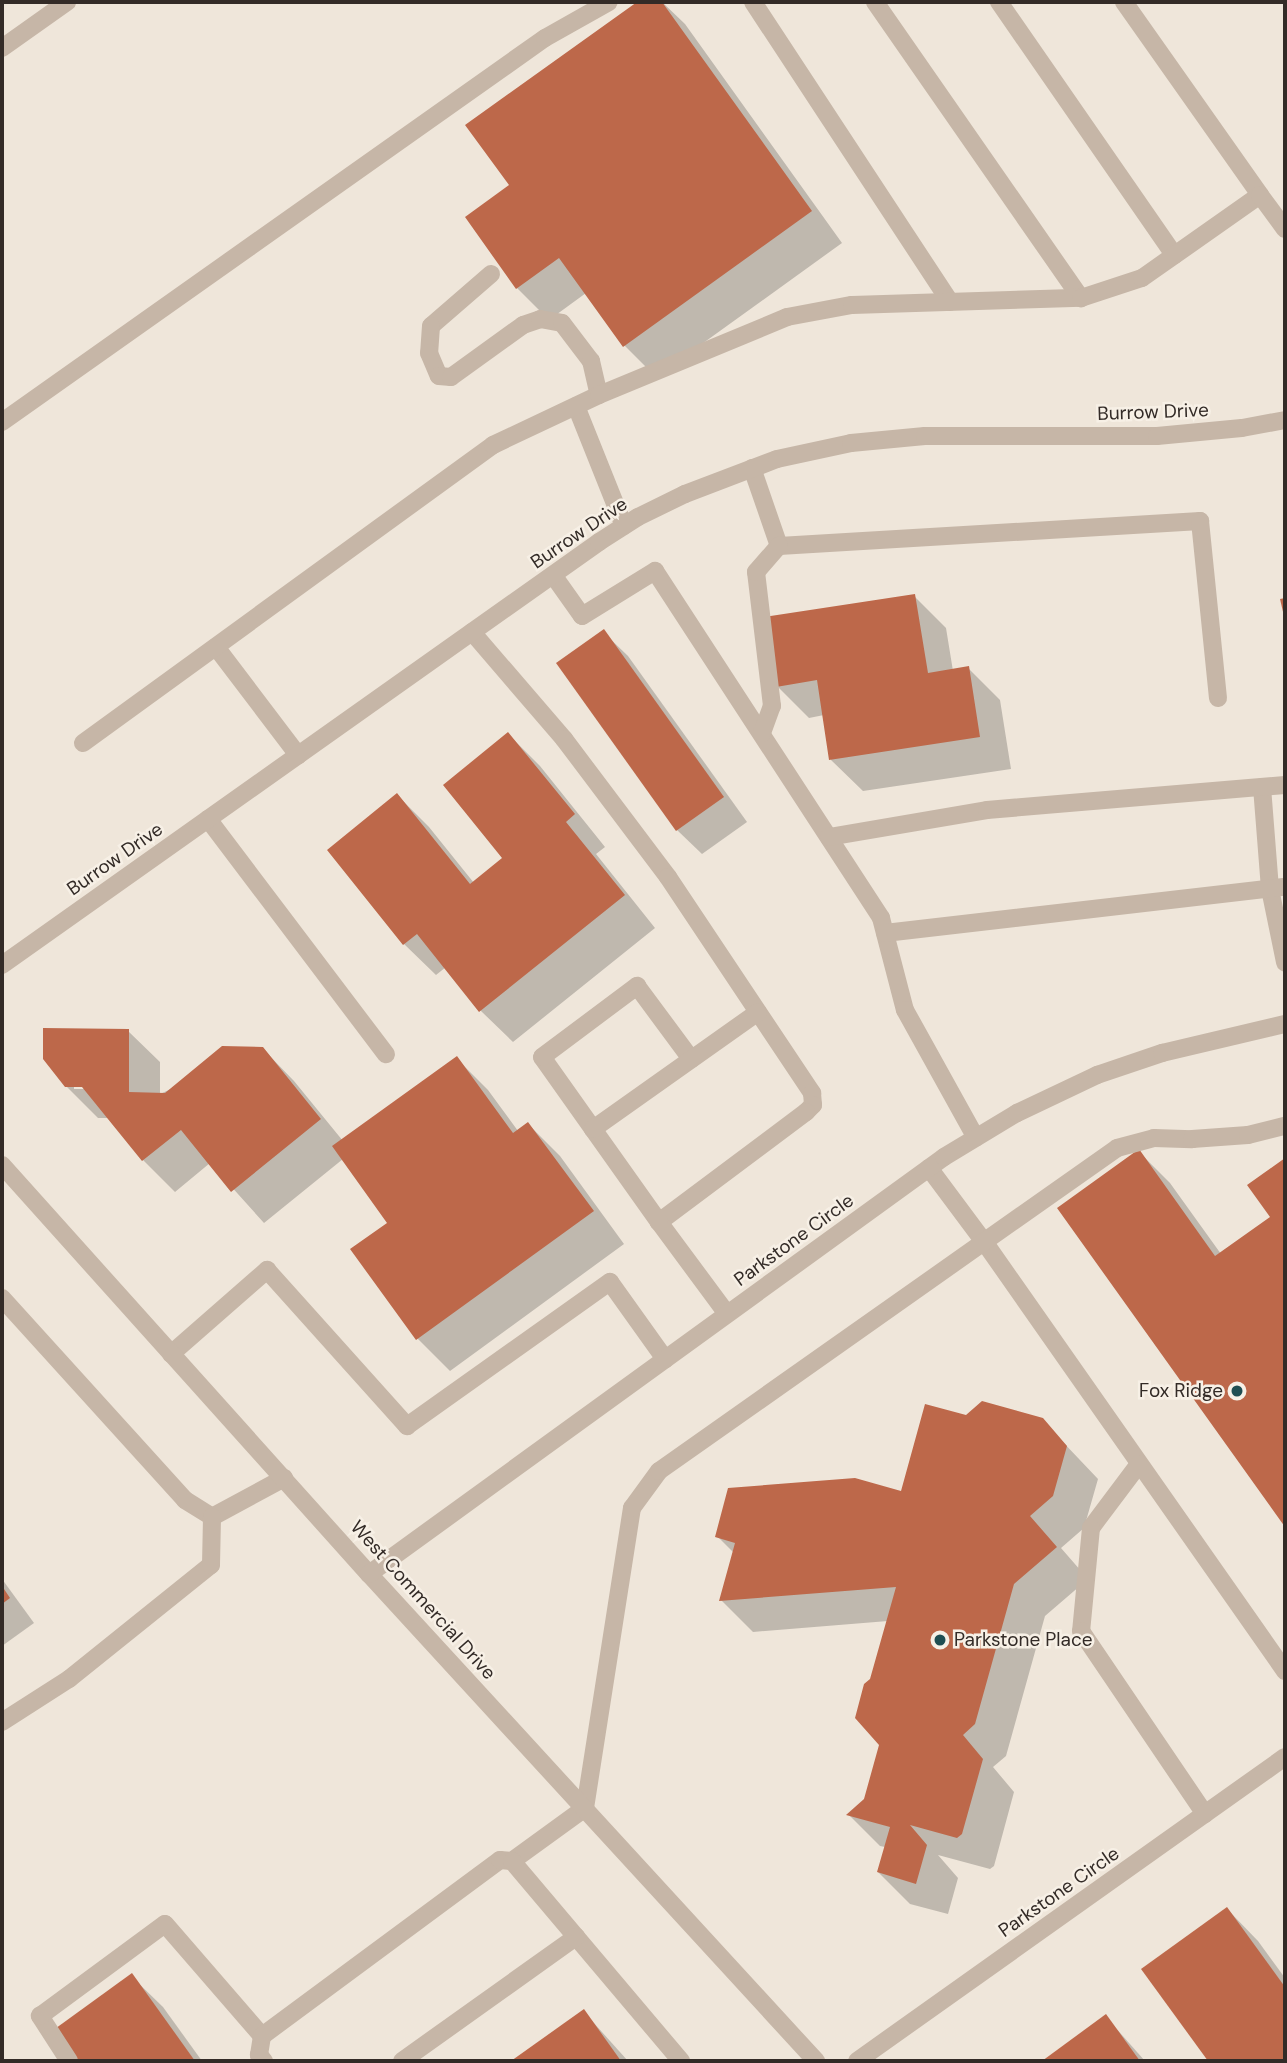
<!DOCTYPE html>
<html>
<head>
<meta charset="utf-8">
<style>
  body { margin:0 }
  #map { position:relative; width:1287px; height:2063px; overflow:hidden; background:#efe6da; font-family:"DM Sans",sans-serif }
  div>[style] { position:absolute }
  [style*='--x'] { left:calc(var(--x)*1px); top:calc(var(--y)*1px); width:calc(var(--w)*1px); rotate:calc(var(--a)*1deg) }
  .shadow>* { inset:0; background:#0003 }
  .building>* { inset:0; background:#bd684a }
  .service>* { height:18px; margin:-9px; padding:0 9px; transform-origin:9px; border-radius:9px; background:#c6b6a7 }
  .minor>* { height:18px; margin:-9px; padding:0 9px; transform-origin:9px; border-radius:9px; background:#c6b6a7 }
  .dots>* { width:19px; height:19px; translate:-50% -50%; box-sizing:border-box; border:4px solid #f7f0e6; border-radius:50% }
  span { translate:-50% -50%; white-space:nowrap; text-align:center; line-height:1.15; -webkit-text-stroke:5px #f7f0e6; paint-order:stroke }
  .street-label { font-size:19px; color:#332b27 }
  .poi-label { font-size:19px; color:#332b27 }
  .right { translate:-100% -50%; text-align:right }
  .left { translate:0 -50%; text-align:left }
  .frame { position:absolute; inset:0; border:4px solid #332b27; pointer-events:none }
</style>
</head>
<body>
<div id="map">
  <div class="shadow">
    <i style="clip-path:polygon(640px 2px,662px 2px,685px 24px,842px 243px,656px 377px,624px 345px,586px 293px,549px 320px,517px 288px,467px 217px,511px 186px,468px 126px)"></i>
    <i style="clip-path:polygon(914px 596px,946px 628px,953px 671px,968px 668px,1000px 700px,1011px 769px,863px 791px,831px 760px,824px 715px,809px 718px,777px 686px)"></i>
    <i style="clip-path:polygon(603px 632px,628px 656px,747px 822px,702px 854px,677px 830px)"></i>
    <i style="clip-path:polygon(508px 734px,540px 766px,605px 847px,596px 854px,655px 928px,513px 1042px,481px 1011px,446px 967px,436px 975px,404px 944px,397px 795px,429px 827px,474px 883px,504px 859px)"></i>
    <i style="clip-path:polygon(evenodd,128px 1031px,160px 1062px,160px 1094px,262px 1048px,294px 1081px,343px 1141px,456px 1058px,488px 1090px,518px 1131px,528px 1124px,560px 1156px,624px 1244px,450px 1371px,418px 1339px,353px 1249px,389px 1223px,343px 1159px,264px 1223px,210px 1163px,175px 1192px,143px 1160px,110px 1118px,98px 1118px,66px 1086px,128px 1031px,74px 1085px,91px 1085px,91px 1089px,74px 1089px,74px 1085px)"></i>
    <i style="clip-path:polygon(1139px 1152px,1170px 1183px,1221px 1254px,1273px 1217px,1250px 1186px,1285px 1160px,1285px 1524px,1059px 1208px)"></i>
    <i style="clip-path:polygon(967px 1417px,1042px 1420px,1098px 1479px,1084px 1528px,1061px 1548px,1088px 1579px,1045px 1616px,1006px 1756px,993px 1767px,1014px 1792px,994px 1866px,990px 1869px,938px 1855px,958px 1878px,948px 1914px,910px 1904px,878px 1872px,885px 1847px,880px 1846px,849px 1815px,865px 1800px,881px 1745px,872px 1680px,888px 1621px,753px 1632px,721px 1600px,734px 1553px,717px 1536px,902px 1493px)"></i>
    <i style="clip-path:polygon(2px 1579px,34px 1623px,2px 1646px)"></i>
    <i style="clip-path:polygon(1227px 1909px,1258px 1941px,1285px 1978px,1285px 2061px,1211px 2061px,1143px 1969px)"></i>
    <i style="clip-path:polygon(131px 1976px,163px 2007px,202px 2061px,75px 2061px)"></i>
    <i style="clip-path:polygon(584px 2012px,628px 2061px,514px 2061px)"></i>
    <i style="clip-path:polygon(1106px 2017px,1145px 2061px,1045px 2061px)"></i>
  </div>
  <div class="building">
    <i style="clip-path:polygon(637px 2px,662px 2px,812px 211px,623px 347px,559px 258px,516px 289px,465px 217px,509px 185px,465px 125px)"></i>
    <i style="clip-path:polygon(915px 594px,928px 673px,969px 666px,980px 737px,829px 760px,817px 680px,776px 687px,764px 617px)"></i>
    <i style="clip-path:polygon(1285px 598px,1285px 616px,1284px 616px,1280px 599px)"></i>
    <i style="clip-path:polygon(604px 629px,724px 797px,676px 831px,556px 663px)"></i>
    <i style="clip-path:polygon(508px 732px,575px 814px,566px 822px,625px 895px,479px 1012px,417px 934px,403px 945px,327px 850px,397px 793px,470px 884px,502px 858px,443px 785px)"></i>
    <i style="clip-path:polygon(43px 1028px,129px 1029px,129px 1092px,165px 1093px,222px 1046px,263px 1047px,321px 1119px,231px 1192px,181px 1130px,142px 1161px,82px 1087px,65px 1087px,43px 1059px)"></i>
    <i style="clip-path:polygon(457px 1056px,513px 1133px,528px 1122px,594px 1211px,416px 1340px,350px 1249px,387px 1223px,332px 1146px)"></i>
    <i style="clip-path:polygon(1139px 1149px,1215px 1256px,1270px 1217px,1247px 1185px,1285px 1158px,1285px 1527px,1057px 1208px)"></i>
    <i style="clip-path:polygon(982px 1401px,1043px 1418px,1067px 1446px,1053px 1496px,1030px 1516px,1057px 1547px,1014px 1584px,975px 1724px,963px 1735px,983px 1759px,962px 1834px,957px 1838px,910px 1825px,927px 1845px,916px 1884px,877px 1872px,890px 1827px,846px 1815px,864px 1799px,879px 1745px,855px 1718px,864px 1684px,870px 1679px,896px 1587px,719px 1601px,735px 1543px,715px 1537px,728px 1488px,855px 1478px,901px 1491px,925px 1404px,966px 1415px)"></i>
    <i style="clip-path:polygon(2px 1586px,10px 1598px,2px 1604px)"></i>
    <i style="clip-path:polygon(1227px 1907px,1285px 1987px,1285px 2061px,1208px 2061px,1141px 1969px)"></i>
    <i style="clip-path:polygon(132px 1973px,195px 2061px,73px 2061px,52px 2031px)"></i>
    <i style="clip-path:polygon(584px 2009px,621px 2061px,511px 2061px)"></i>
    <i style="clip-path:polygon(1106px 2014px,1140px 2061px,1042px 2061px)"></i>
  </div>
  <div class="service">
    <i style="--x:753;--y:2;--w:359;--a:56.7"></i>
    <i style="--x:875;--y:2;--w:361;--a:55.2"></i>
    <i style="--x:999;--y:2;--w:308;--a:55.3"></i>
    <i style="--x:1124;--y:2;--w:236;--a:54.8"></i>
    <i style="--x:491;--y:274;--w:79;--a:139.1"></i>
    <i style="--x:431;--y:326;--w:27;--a:94"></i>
    <i style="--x:429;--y:353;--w:25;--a:67"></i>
    <i style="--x:439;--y:376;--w:12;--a:5"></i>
    <i style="--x:451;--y:377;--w:89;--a:-35.8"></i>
    <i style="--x:523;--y:325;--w:18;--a:-19"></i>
    <i style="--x:540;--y:319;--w:22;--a:10"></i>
    <i style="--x:562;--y:323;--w:48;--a:52.7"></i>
    <i style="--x:591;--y:361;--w:35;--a:77"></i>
    <i style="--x:576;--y:406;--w:129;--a:68.2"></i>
    <i style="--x:2;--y:422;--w:665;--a:-35.27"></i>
    <i style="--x:545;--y:38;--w:73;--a:-29.4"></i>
    <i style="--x:752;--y:468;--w:83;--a:70.9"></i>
    <i style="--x:779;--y:546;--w:422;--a:-3.4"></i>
    <i style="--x:1200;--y:521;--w:178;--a:84.2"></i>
    <i style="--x:553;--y:575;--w:50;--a:54.7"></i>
    <i style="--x:582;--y:616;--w:86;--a:-31.7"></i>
    <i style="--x:655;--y:571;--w:414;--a:56.9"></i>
    <i style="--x:881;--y:918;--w:95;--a:75.4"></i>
    <i style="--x:905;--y:1010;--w:146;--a:61"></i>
    <i style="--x:472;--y:632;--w:141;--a:49.3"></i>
    <i style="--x:564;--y:739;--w:173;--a:53"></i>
    <i style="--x:668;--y:877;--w:260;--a:56.3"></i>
    <i style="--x:812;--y:1093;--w:12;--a:85"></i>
    <i style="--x:813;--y:1105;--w:10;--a:135"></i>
    <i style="--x:806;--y:1112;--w:184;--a:143.2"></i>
    <i style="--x:659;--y:1222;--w:114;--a:53.5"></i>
    <i style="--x:216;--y:647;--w:136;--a:52.8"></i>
    <i style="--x:762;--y:733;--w:29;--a:-70"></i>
    <i style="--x:772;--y:706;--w:135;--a:-96.8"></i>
    <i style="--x:756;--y:572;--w:35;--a:-49"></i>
    <i style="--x:83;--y:743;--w:507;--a:-36.01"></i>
    <i style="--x:493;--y:445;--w:117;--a:-25.3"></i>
    <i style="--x:599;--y:395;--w:204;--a:-22.5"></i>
    <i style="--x:787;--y:317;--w:66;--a:-10.5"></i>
    <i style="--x:852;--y:305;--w:229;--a:-1.8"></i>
    <i style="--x:1081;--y:298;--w:64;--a:-18.2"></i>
    <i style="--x:1142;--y:278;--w:144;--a:-35.1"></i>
    <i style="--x:1260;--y:195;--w:42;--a:53.7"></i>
    <i style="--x:1262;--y:787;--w:102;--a:85.5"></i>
    <i style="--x:1270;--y:889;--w:75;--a:78.4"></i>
    <i style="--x:208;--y:819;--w:295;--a:52.9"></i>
    <i style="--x:829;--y:837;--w:160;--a:-9.7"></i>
    <i style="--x:987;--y:810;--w:299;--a:-4.8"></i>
    <i style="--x:885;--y:933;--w:403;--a:-6.6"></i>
    <i style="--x:593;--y:1129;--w:88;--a:-125.3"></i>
    <i style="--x:542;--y:1057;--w:119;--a:-36.8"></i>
    <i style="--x:637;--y:986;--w:91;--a:53.5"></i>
    <i style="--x:929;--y:1168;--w:94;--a:53.3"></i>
    <i style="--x:985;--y:1243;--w:523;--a:54.97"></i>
    <i style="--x:659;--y:1222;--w:114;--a:-125.4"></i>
    <i style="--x:593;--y:1129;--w:202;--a:-35.3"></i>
    <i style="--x:2;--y:1298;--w:273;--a:47.8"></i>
    <i style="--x:185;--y:1500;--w:32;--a:32"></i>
    <i style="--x:212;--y:1517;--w:82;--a:-28.4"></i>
    <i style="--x:171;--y:1354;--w:128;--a:-41.2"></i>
    <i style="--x:267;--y:1270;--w:210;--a:48.1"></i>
    <i style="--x:407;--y:1426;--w:249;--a:-35.4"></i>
    <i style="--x:610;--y:1282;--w:95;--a:54.5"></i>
    <i style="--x:1139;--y:1464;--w:80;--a:126.9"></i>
    <i style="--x:1091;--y:1528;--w:103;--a:95.5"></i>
    <i style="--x:1081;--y:1631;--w:221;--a:55.9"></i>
    <i style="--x:2;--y:1722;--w:80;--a:-32.7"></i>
    <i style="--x:69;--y:1679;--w:182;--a:-38.8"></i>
    <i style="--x:211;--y:1565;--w:48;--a:-88.8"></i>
    <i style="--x:512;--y:1861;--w:90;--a:-36"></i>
    <i style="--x:585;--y:1808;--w:304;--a:-81.1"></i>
    <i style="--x:632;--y:1508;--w:46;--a:-53.9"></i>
    <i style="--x:659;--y:1471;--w:560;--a:-35.19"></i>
    <i style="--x:1117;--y:1148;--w:38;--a:-15"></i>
    <i style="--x:1154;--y:1138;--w:38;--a:2"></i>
    <i style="--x:1192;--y:1139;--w:56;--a:-4.1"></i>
    <i style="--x:1248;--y:1135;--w:38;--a:-14"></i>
    <i style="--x:69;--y:2061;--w:54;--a:-122.8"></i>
    <i style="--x:40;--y:2016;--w:155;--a:-36.4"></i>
    <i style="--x:165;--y:1924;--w:148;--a:49.1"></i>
    <i style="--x:264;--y:2061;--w:8;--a:-130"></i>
    <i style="--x:259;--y:2055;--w:19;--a:-81"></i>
    <i style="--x:262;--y:2036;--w:296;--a:-36.5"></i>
    <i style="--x:500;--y:1860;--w:12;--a:5"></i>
    <i style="--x:512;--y:1861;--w:262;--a:49.8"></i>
    <i style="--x:402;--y:2061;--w:214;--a:-35.5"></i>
  </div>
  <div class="minor">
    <i style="--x:2;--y:48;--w:80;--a:-35.3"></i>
    <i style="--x:2;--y:965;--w:732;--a:-35.32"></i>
    <i style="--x:599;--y:542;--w:46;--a:-32.7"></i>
    <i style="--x:638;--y:517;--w:52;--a:-26.1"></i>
    <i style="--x:685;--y:494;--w:98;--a:-20.8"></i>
    <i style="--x:777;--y:459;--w:76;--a:-12.2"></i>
    <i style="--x:851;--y:443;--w:74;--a:-5.4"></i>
    <i style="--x:925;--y:436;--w:232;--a:0"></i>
    <i style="--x:1157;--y:436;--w:85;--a:-5.4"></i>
    <i style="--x:1242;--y:428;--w:44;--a:-10.5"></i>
    <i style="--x:2;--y:1165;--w:550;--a:48.1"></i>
    <i style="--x:369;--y:1574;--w:661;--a:47.45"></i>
    <i style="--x:369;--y:1574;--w:710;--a:-35.95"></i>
    <i style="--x:944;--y:1157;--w:85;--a:-31.1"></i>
    <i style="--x:1017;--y:1113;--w:89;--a:-25.4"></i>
    <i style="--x:1097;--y:1075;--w:69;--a:-18.7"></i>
    <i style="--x:1162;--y:1053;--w:126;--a:-13.3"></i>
    <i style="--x:857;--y:2061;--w:525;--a:-35.39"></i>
  </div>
  <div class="dots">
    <i style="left:1237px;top:1391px;background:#204e52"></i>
    <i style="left:940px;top:1640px;background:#204e52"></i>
  </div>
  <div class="street-label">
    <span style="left:1153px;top:412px;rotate:-2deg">Burrow Drive</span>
    <span style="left:579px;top:533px;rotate:-34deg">Burrow Drive</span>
    <span style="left:115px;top:859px;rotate:-35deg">Burrow Drive</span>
    <span style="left:794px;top:1240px;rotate:-36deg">Parkstone Circle</span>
    <span style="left:423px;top:1600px;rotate:48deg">West Commercial Drive</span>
    <span style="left:1059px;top:1892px;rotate:-35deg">Parkstone Circle</span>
  </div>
  <div class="poi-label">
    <span class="right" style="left:1223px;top:1391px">Fox Ridge</span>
    <span class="left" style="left:954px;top:1640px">Parkstone Place</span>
  </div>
  <div class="frame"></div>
</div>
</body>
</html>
